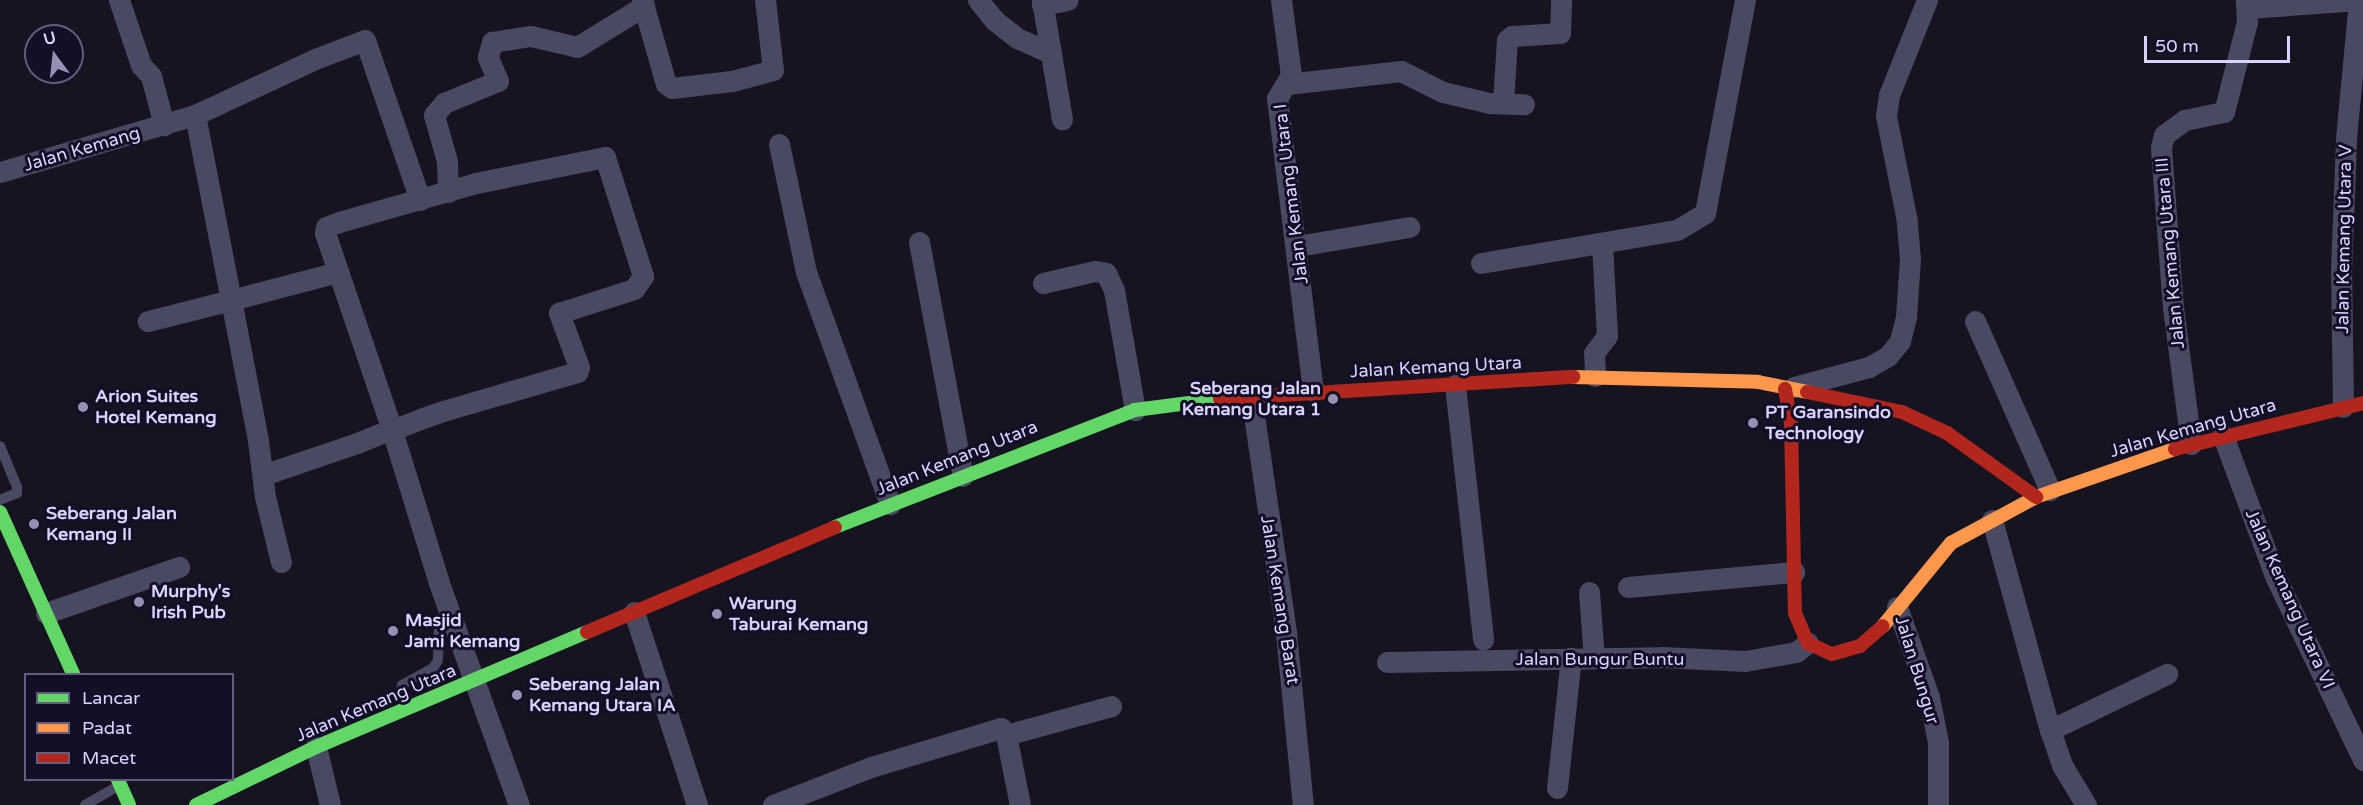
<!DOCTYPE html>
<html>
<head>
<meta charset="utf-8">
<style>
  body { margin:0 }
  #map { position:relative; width:2363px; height:805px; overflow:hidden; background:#161421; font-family:"Varela Round",sans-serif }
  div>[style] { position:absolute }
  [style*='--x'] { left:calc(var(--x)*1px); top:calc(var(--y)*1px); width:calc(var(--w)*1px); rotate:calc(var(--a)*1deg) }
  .lane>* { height:10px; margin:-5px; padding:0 5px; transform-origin:5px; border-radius:5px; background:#4a4962 }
  .street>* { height:21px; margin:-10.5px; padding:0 10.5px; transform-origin:10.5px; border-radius:10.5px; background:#4a4962 }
  .fast>* { height:14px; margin:-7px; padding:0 7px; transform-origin:7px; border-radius:7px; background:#63d668 }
  .slow>* { height:14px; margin:-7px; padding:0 7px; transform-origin:7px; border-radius:7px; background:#ff974d }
  .jam>* { height:14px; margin:-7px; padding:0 7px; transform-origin:7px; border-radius:7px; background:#b3261e }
  .dots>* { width:16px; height:16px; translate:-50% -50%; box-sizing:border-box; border:3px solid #130f26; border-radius:50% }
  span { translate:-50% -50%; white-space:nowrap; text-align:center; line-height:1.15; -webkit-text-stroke:6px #130f26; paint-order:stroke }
  .street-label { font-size:18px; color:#d9d4ff }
  .poi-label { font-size:18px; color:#d9d4ff; font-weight:700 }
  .right { translate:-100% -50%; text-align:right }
  .left { translate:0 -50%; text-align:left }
  .legend { position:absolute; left:24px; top:673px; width:210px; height:108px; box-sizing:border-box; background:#130f26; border:2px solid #625e7d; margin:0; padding:8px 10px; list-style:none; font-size:18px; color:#d9d4ff }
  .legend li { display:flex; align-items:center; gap:12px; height:30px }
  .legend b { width:30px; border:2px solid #625e7d }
  .north { position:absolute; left:24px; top:24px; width:60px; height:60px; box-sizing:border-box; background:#130f26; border:2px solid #625e7d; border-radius:50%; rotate:345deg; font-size:16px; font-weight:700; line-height:24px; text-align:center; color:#d9d4ff }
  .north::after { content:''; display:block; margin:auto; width:21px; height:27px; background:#9591b1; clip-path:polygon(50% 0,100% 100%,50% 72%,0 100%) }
  .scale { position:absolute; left:2144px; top:36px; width:146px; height:27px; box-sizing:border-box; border:3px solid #d9d4ff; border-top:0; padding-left:8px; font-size:18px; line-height:21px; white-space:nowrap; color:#d9d4ff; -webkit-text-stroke:4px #130f26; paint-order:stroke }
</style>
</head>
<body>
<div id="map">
  <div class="lane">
    <i style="--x:0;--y:446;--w:44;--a:67.5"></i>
    <i style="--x:17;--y:487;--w:6;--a:90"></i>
    <i style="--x:17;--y:493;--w:18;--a:158"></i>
    <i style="--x:400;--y:696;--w:11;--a:-80"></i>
    <i style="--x:402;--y:685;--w:37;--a:-29"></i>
    <i style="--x:434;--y:667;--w:8;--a:-60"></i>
    <i style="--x:438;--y:660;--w:31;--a:-88"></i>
    <i style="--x:439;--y:629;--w:15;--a:-32"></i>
    <i style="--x:85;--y:805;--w:40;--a:-29.7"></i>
  </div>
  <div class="street">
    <i style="--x:119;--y:0;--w:69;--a:71.3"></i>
    <i style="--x:141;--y:65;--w:15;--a:48"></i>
    <i style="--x:151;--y:76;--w:51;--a:75.1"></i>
    <i style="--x:642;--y:0;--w:87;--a:74.1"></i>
    <i style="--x:666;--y:84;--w:7;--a:34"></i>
    <i style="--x:672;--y:88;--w:60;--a:-6.7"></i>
    <i style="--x:732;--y:81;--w:42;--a:-15"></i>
    <i style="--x:773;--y:70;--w:70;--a:-96.5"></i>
    <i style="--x:978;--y:0;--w:26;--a:51"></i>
    <i style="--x:994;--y:20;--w:29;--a:38"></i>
    <i style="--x:1017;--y:38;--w:36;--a:24"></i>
    <i style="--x:1042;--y:0;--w:121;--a:80.5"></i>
    <i style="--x:1281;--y:0;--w:76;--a:82.4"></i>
    <i style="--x:1291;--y:75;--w:27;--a:121"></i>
    <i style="--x:1277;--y:98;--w:295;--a:83"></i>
    <i style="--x:1042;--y:5;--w:26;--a:-11"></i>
    <i style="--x:2249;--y:8;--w:110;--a:-4.2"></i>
    <i style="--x:1287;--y:84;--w:115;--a:-6.5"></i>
    <i style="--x:1401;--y:71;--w:47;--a:26.6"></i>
    <i style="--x:1443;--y:92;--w:47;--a:13.4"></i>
    <i style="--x:1489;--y:103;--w:35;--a:2"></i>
    <i style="--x:1503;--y:103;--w:63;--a:-86.4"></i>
    <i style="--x:1507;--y:40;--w:6;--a:-39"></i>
    <i style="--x:1512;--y:36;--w:48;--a:-3.6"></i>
    <i style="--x:1560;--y:33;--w:33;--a:-88"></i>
    <i style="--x:195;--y:115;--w:132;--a:-25"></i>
    <i style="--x:315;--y:59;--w:53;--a:-20.8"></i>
    <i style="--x:365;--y:40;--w:169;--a:71"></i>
    <i style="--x:779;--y:144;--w:131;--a:78.1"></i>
    <i style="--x:806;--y:272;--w:247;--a:70.1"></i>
    <i style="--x:0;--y:172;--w:203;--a:-16.3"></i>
    <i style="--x:195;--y:115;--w:188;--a:79"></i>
    <i style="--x:231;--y:300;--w:86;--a:165.8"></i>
    <i style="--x:448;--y:192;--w:31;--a:-92"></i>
    <i style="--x:447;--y:161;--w:48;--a:-105.8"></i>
    <i style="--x:434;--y:115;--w:16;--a:-50"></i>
    <i style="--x:444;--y:103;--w:58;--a:-22.2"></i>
    <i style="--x:498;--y:81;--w:26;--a:-113"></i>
    <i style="--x:488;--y:57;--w:16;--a:-75"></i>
    <i style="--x:492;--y:42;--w:39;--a:-9"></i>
    <i style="--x:531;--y:36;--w:47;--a:13.4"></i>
    <i style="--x:577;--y:47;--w:79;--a:-31.5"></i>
    <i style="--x:919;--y:242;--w:238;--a:79.4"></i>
    <i style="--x:1297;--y:246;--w:114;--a:-9.6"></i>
    <i style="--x:1481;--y:263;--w:199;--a:-9.6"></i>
    <i style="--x:1677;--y:230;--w:33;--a:-31"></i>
    <i style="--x:1705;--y:213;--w:217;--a:-79.4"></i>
    <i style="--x:1043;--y:283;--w:53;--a:-13"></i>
    <i style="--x:1095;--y:271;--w:11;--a:10"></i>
    <i style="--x:1106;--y:273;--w:19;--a:65"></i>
    <i style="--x:1114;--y:290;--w:122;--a:80.1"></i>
    <i style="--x:1975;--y:321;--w:185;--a:66.1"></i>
    <i style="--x:1595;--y:376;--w:23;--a:-92"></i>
    <i style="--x:1594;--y:353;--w:21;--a:-53"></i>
    <i style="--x:1607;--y:336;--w:91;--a:-93.1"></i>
    <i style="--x:1455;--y:385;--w:256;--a:83.7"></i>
    <i style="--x:1794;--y:387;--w:78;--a:-14.9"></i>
    <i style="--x:1869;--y:367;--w:22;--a:-30"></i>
    <i style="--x:1888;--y:356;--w:19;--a:-51"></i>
    <i style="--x:1900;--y:341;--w:25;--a:-76"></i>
    <i style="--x:1906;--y:317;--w:58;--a:-86.1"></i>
    <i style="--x:1910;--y:259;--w:38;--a:-95"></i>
    <i style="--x:1907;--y:221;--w:107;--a:-101.3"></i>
    <i style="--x:1886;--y:116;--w:21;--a:-82"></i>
    <i style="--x:1889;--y:95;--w:102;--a:-68.2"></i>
    <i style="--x:1251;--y:395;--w:241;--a:81.6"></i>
    <i style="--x:1286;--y:633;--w:173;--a:84.4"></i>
    <i style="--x:2343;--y:407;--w:136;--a:-90.8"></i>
    <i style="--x:2341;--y:271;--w:133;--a:-87.8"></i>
    <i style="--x:2346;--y:138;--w:139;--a:-84.6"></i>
    <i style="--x:2223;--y:436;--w:149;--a:69.6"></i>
    <i style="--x:2275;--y:576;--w:204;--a:64.4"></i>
    <i style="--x:2191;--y:444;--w:137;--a:-97.5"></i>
    <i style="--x:2173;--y:308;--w:161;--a:-94.3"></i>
    <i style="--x:2161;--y:147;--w:12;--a:-76"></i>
    <i style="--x:2164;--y:135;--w:26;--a:-36"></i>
    <i style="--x:2185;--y:120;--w:40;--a:-12"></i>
    <i style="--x:2224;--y:112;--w:93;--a:-75.7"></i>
    <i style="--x:2247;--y:22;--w:22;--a:-93"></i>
    <i style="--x:263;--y:475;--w:99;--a:-18.8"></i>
    <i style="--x:357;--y:443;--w:35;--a:-22"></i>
    <i style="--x:390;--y:430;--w:2;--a:0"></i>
    <i style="--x:392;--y:430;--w:30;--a:-21"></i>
    <i style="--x:420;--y:419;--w:24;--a:-19"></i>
    <i style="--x:443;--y:411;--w:140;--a:-16.2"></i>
    <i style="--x:577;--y:372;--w:5;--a:-68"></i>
    <i style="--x:579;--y:367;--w:58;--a:-110.3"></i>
    <i style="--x:559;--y:313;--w:79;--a:-17.7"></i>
    <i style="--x:634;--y:289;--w:16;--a:-55"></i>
    <i style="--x:643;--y:276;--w:125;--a:-107.7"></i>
    <i style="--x:605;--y:157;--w:132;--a:168.6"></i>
    <i style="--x:476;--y:183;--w:142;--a:164.1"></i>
    <i style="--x:339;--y:222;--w:14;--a:159"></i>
    <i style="--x:326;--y:227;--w:6;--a:99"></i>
    <i style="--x:325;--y:233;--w:208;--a:71.2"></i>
    <i style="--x:392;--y:430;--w:160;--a:72.9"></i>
    <i style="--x:439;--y:583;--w:236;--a:70.2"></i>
    <i style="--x:1992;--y:520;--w:218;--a:74.6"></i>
    <i style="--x:2050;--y:730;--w:37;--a:71"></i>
    <i style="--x:2062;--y:765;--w:47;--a:59"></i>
    <i style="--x:281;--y:562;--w:67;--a:-103.8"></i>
    <i style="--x:265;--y:497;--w:57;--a:-97"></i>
    <i style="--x:258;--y:440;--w:143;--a:-100.9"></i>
    <i style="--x:231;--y:300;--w:111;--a:-14.7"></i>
    <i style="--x:1628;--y:587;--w:167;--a:-5.2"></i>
    <i style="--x:1589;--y:592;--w:66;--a:85.7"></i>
    <i style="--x:1897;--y:607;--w:96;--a:70.4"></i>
    <i style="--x:1929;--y:697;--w:46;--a:78.7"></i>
    <i style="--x:1938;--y:742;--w:63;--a:90"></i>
    <i style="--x:634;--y:612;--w:203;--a:71.9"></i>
    <i style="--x:46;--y:613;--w:141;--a:-19.1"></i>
    <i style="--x:1387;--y:662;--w:275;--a:-1"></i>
    <i style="--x:1662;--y:657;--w:83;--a:2.8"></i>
    <i style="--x:1745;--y:661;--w:52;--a:-10"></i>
    <i style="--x:1796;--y:652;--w:15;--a:-37"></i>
    <i style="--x:2050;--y:730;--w:130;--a:-25.6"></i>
    <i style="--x:1006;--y:735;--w:109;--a:-15.4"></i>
    <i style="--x:316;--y:747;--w:60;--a:76.4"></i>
    <i style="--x:1557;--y:788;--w:131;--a:-83.9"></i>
    <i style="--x:773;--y:805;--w:105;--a:-21.2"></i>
    <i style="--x:871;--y:767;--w:136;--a:-16.7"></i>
    <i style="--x:1001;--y:728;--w:9;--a:54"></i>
    <i style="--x:1006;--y:735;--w:71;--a:78.7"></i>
  </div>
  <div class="fast">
    <i style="--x:0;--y:512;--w:178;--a:65.7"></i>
    <i style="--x:835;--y:527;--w:322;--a:-21.3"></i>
    <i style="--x:1135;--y:410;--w:86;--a:-7.4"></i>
    <i style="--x:118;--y:780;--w:27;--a:66"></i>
    <i style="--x:196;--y:805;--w:133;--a:-25.8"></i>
    <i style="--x:316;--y:747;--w:294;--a:-23"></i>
  </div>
  <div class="slow">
    <i style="--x:1573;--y:377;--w:185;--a:1.5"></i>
    <i style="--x:1758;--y:382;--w:50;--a:11.5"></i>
    <i style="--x:1883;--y:626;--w:107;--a:-50.7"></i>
    <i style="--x:1951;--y:543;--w:97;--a:-28.4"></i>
    <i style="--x:2036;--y:497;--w:147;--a:-19.1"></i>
  </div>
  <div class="jam">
    <i style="--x:1785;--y:389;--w:36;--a:80"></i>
    <i style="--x:1791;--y:424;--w:189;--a:88.8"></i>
    <i style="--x:1795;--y:613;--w:33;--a:67"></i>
    <i style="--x:1808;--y:643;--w:26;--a:25"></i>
    <i style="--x:1832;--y:654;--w:29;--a:-16"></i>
    <i style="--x:1860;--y:646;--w:30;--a:-41"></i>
    <i style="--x:1807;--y:392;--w:97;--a:11.9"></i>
    <i style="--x:1902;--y:412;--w:50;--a:25"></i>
    <i style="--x:1947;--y:433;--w:110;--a:35.7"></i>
    <i style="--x:1220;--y:399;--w:354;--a:-3.6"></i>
    <i style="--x:2175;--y:449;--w:194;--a:-13.7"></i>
    <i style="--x:587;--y:632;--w:269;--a:-22.9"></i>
  </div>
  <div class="dots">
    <i style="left:1333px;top:399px;background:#9591b1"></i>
    <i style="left:83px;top:407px;background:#9591b1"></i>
    <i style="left:1753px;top:423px;background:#9591b1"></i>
    <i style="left:34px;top:524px;background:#9591b1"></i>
    <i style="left:139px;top:602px;background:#9591b1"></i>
    <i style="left:717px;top:614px;background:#9591b1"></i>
    <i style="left:393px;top:631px;background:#9591b1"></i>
    <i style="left:517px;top:695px;background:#9591b1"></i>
  </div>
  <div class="street-label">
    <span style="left:82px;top:149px;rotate:-16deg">Jalan Kemang</span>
    <span style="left:1291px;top:194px;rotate:-97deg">Jalan Kemang Utara I</span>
    <span style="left:2344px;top:239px;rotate:-89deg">Jalan Kemang Utara V</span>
    <span style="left:2170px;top:253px;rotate:-95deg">Jalan Kemang Utara III</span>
    <span style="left:1436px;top:367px;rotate:-3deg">Jalan Kemang Utara</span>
    <span style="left:2193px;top:428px;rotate:-16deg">Jalan Kemang Utara</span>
    <span style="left:957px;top:458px;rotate:-22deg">Jalan Kemang Utara</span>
    <span style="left:2290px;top:599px;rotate:66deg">Jalan Kemang Utara VI</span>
    <span style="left:1280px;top:600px;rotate:81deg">Jalan Kemang Barat</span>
    <span style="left:1600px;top:659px">Jalan Bungur Buntu</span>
    <span style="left:1917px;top:670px;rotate:73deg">Jalan Bungur</span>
    <span style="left:376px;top:703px;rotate:-23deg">Jalan Kemang Utara</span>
  </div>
  <div class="poi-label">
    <span class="right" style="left:1321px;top:399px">Seberang Jalan<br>Kemang Utara 1</span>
    <span class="left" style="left:95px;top:407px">Arion Suites<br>Hotel Kemang</span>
    <span class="left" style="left:1765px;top:423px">PT Garansindo<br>Technology</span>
    <span class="left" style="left:46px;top:524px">Seberang Jalan<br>Kemang II</span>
    <span class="left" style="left:151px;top:602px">Murphy's<br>Irish Pub</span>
    <span class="left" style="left:729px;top:614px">Warung<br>Taburai Kemang</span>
    <span class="left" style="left:405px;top:631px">Masjid<br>Jami Kemang</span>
    <span class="left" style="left:529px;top:695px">Seberang Jalan<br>Kemang Utara IA</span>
  </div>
  <ul class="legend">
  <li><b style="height:8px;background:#63d668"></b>Lancar</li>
  <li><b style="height:8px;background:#ff974d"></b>Padat</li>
  <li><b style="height:8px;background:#b3261e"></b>Macet</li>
  </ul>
  <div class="north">U</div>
  <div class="scale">50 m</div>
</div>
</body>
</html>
